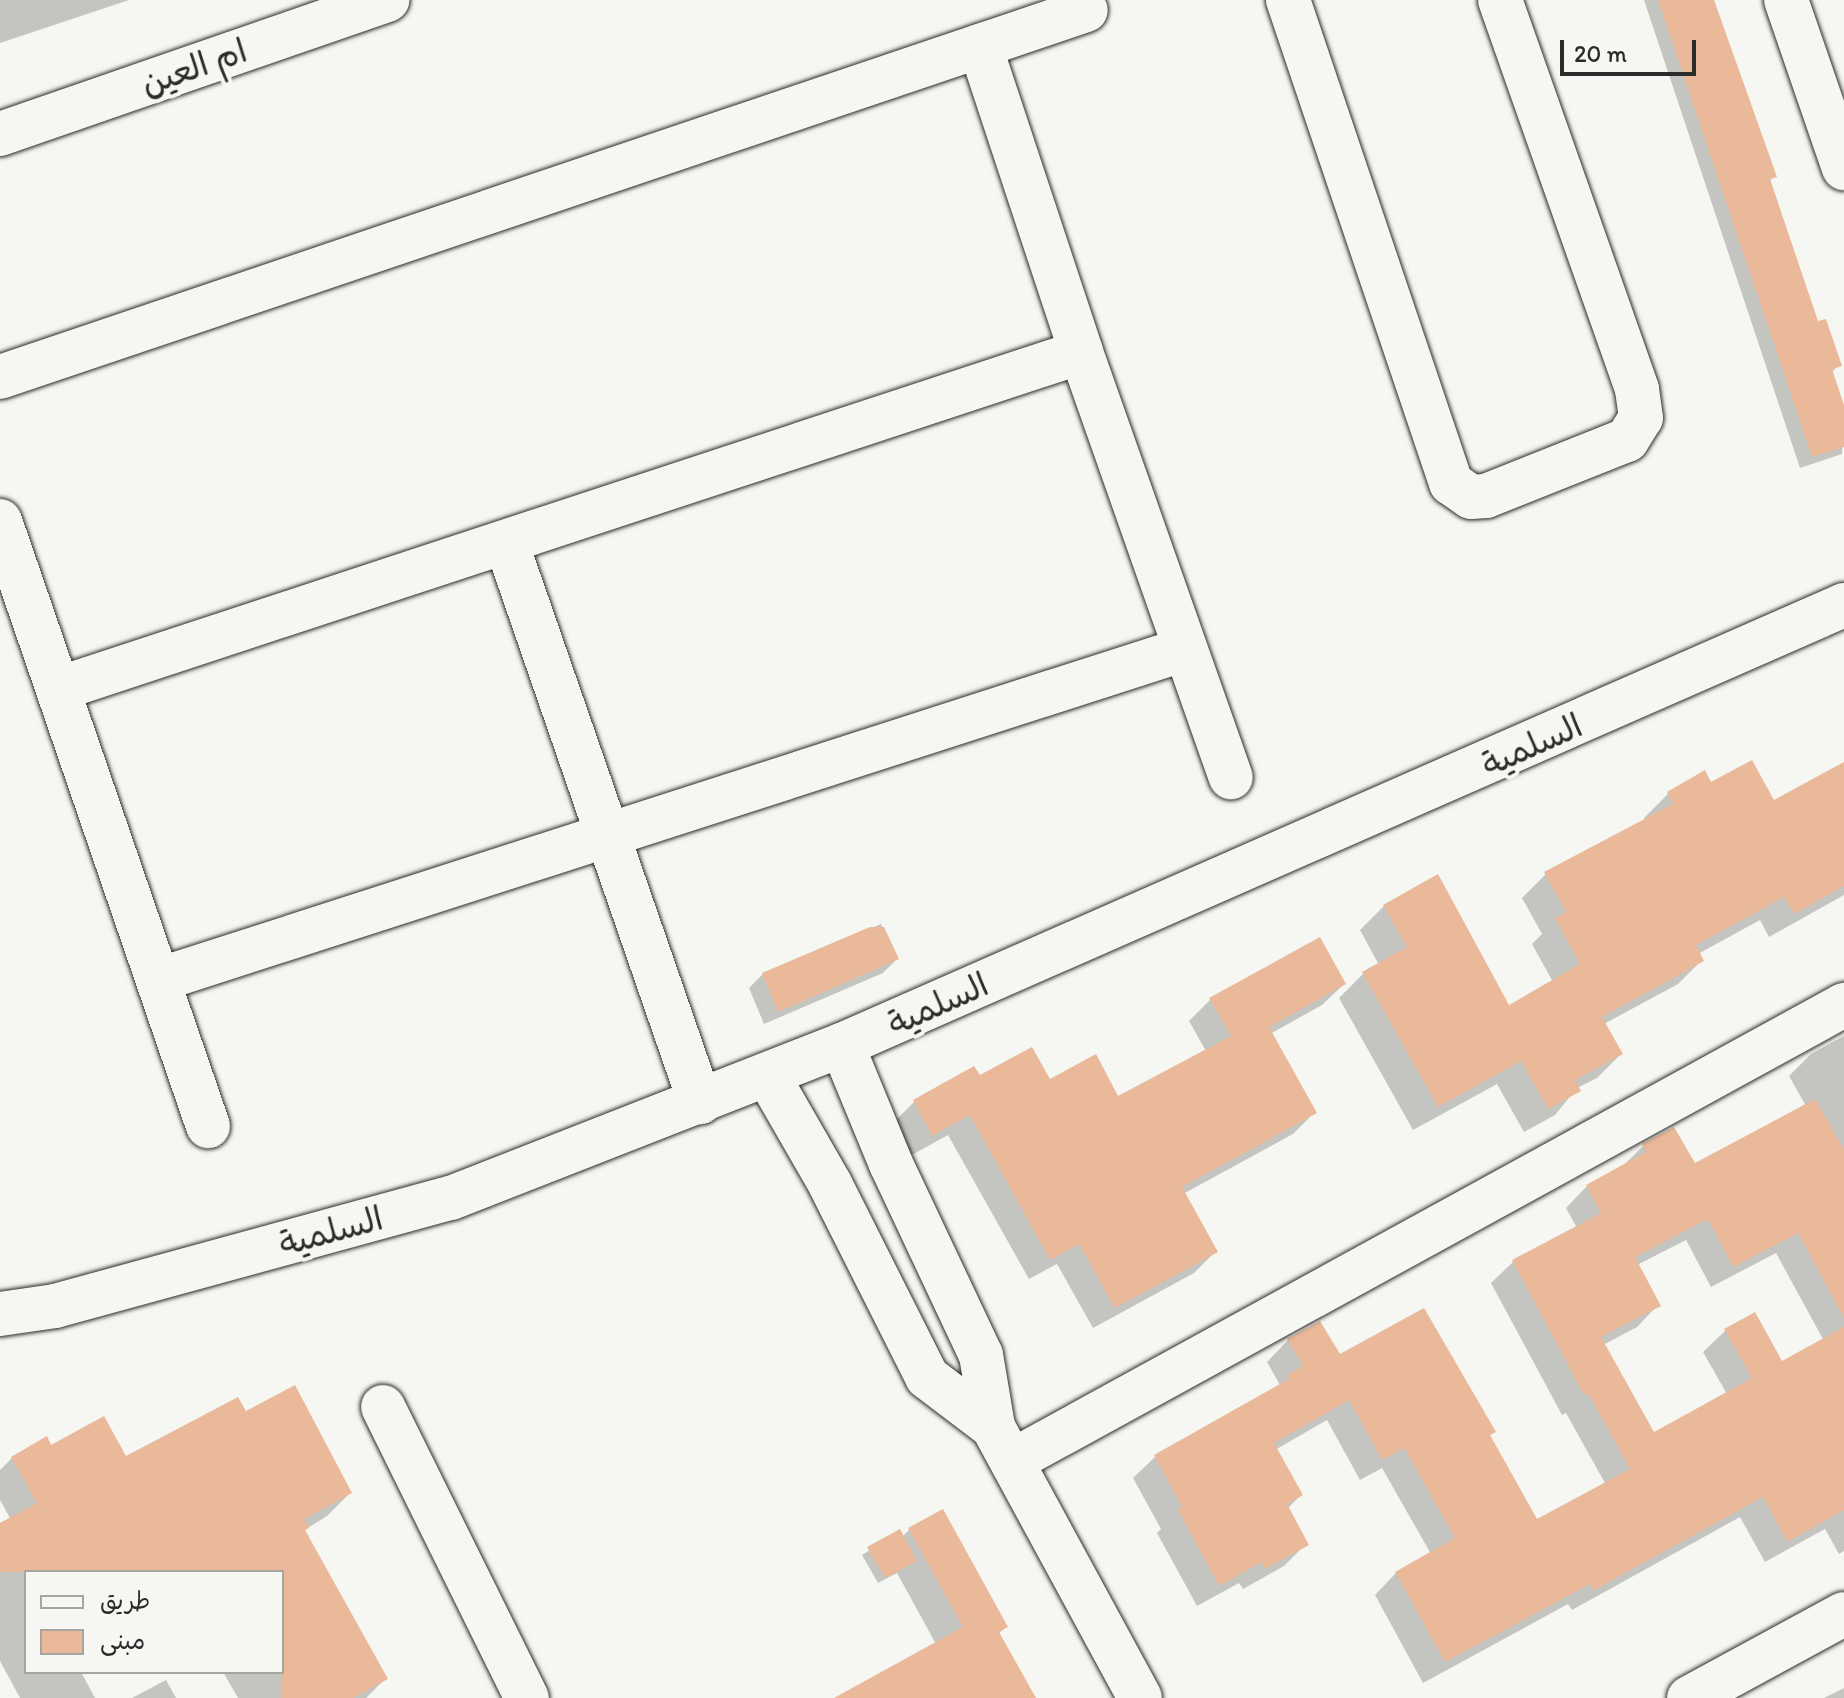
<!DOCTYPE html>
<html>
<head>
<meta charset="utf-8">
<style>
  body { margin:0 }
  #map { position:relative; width:1844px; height:1698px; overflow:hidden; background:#f6f6f2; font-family:Itim,"Playpen Sans Arabic",sans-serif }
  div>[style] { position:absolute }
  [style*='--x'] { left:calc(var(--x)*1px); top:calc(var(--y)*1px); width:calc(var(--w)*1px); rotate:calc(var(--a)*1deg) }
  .shadow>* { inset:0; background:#0003 }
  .building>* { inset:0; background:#e9b99a }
  .roads { filter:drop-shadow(0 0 2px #2b2b2b) drop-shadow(0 0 2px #2b2b2b) }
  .street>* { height:44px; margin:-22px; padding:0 22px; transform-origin:22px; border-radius:22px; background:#f6f6f2 }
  span { translate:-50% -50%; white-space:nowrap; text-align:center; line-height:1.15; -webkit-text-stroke:8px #f6f6f2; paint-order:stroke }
  .street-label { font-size:34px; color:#2b2b2b }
  .legend { position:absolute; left:24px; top:1570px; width:260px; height:104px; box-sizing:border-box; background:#f6f6f2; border:2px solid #a5a5a2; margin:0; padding:10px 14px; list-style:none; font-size:24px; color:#2b2b2b }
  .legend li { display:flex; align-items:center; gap:16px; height:40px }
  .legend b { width:40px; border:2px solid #a5a5a2 }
  .scale { position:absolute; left:1560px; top:40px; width:136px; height:36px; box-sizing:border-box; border:4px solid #2b2b2b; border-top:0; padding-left:10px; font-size:24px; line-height:28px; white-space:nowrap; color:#2b2b2b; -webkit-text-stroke:6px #f6f6f2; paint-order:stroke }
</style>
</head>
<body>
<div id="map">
  <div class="shadow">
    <i style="clip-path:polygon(0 0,129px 0,0 43px)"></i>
    <i style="clip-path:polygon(1644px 0,1713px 0,1774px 176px,1769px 182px,1816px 324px,1839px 365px,1831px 373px,1844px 411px,1842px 454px,1800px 468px)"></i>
    <i style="clip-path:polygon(1844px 779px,1844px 895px,1769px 937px,1760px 920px,1698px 954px,1702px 960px,1678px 984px,1604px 1024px,1621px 1054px,1597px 1078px,1577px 1088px,1555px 1115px,1524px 1132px,1497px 1084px,1413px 1130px,1339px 998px,1363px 974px,1379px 965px,1360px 930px,1384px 906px,1508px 1008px,1553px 982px,1532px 944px,1542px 934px,1522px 898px,1546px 874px,1646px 820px,1644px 818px,1668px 794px,1711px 785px,1773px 802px)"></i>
    <i style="clip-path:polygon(881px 924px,897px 959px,883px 973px,764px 1024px,749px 988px,763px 974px)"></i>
    <i style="clip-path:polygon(1344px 984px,1322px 1005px,1270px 1034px,1314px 1113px,1293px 1134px,1183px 1194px,1215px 1252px,1194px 1273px,1093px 1328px,1057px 1264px,1029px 1279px,948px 1135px,910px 1156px,893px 1123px,914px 1102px,974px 1069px,979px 1078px,1050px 1082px,1118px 1099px,1206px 1051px,1189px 1021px,1211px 999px)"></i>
    <i style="clip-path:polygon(evenodd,1844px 1036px,1844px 1551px,1839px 1554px,1825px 1529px,1765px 1562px,1740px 1517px,1572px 1610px,1568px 1604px,1423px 1683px,1375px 1595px,1396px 1573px,1431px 1554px,1382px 1468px,1360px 1480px,1327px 1420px,1275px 1450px,1301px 1495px,1287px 1509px,1306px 1544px,1284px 1566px,1243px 1589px,1239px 1583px,1197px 1606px,1157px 1533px,1161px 1529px,1133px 1478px,1155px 1457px,1277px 1388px,1280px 1385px,1267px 1362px,1288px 1340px,1339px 1357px,1489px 1436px,1536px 1522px,1606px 1485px,1566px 1413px,1562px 1415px,1491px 1283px,1513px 1262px,1577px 1228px,1566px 1208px,1587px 1186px,1621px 1168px,1643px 1146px,1694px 1166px,1806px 1106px,1789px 1076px,1811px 1054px,1844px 1036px,1686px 1240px,1711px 1287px,1776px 1253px,1824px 1341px,1781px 1364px,1725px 1331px,1703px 1352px,1727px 1394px,1653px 1435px,1603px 1345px,1637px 1327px,1658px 1305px,1637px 1265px,1686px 1240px)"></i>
    <i style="clip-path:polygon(245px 1414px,350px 1493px,327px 1516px,303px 1531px,385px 1679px,366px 1698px,238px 1698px,223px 1672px,282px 1672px,282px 1572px,26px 1572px,26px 1672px,81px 1672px,95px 1698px,20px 1698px,0 1661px,0 1525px,11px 1520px,0 1500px,0 1470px,12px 1458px,51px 1448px,125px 1459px)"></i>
    <i style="clip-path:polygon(909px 1530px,1006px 1627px,998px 1634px,1033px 1698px,838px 1698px,936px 1644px,897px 1573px,878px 1583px,862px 1555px,899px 1532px,902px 1537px)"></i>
    <i style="clip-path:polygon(166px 1680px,176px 1698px,132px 1698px)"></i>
    <i style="clip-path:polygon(1844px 1688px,1844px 1698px,1824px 1698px)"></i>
  </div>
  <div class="building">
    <i style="clip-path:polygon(1658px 0,1714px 0,1777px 177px,1770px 179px,1818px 321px,1826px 319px,1842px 366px,1832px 369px,1844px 405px,1844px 447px,1812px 457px)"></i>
    <i style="clip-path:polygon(1752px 760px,1774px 800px,1844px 762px,1844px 886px,1794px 914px,1784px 897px,1696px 945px,1704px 961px,1602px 1017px,1623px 1054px,1575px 1080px,1581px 1091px,1548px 1109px,1521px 1061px,1438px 1107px,1362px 972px,1407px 947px,1383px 905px,1438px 874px,1509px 1005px,1580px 964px,1555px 918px,1566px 912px,1544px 872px,1673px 804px,1667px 792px,1705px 770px,1711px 782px)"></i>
    <i style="clip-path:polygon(870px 927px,884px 927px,899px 959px,778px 1012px,762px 973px)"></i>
    <i style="clip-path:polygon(1320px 937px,1346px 984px,1269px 1027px,1317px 1113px,1182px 1187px,1218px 1252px,1115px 1308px,1079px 1244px,1050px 1260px,970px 1115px,932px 1136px,913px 1100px,974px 1066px,980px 1075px,1032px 1047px,1050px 1079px,1096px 1054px,1118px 1096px,1231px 1036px,1209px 998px)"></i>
    <i style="clip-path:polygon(1815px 1099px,1844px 1150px,1844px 1318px,1798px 1233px,1733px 1267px,1708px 1219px,1635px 1257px,1661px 1306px,1601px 1337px,1654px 1432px,1752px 1378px,1724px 1329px,1755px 1312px,1782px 1361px,1844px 1327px,1844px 1510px,1787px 1542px,1763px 1497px,1594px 1590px,1590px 1584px,1445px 1662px,1395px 1572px,1455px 1538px,1404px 1448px,1382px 1460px,1349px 1400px,1274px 1443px,1303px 1495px,1287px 1504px,1309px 1545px,1265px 1569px,1261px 1562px,1219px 1586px,1178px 1510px,1182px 1507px,1154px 1455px,1289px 1379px,1287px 1375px,1303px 1366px,1287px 1339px,1320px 1321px,1340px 1354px,1424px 1308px,1496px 1432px,1490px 1435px,1537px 1519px,1630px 1469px,1588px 1393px,1584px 1395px,1512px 1260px,1601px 1213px,1586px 1185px,1646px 1152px,1642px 1144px,1674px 1127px,1695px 1163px)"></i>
    <i style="clip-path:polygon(295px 1385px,352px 1493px,304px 1519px,309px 1528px,305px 1530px,388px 1679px,353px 1698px,282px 1698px,282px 1572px,0 1572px,0 1523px,37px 1503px,11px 1457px,47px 1436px,51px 1445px,104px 1416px,126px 1456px,238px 1397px,246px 1411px)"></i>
    <i style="clip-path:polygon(943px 1509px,1008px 1627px,999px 1632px,1036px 1698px,834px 1698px,963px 1627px,908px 1528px)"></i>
    <i style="clip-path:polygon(900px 1529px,917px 1561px,885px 1578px,867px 1547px)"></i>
  </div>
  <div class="roads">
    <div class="street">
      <i style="--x:1288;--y:0;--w:510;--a:71.35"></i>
      <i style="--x:1451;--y:483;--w:24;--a:35"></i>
      <i style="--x:1471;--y:497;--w:15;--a:-4"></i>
      <i style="--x:1486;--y:496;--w:152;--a:-21.7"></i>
      <i style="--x:1627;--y:440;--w:26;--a:-58"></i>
      <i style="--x:1641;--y:418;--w:29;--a:-98"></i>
      <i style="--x:1637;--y:389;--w:412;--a:-109.4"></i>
      <i style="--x:1786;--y:0;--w:178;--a:71"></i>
      <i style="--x:980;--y:46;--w:322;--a:71.7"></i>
      <i style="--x:1081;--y:352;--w:451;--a:70.6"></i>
      <i style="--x:0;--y:134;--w:410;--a:-19.1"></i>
      <i style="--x:0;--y:377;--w:1146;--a:-18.67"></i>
      <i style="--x:0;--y:521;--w:640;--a:71.03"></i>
      <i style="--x:506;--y:542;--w:593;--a:70.89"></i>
      <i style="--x:58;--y:689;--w:1077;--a:-18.23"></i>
      <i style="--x:158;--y:980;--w:1079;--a:-17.86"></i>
      <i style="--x:842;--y:1045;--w:129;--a:67.6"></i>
      <i style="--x:891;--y:1164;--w:211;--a:64.8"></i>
      <i style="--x:981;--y:1355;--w:73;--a:80.5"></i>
      <i style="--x:993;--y:1427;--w:308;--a:61.5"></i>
      <i style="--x:768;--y:1076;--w:125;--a:60.1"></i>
      <i style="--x:830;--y:1184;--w:216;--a:63.3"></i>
      <i style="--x:927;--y:1377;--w:83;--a:37.1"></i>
      <i style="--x:0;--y:1314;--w:56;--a:-8.3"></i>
      <i style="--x:55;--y:1306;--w:410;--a:-15.3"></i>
      <i style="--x:451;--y:1198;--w:420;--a:-21.4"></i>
      <i style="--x:842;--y:1045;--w:1094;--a:-23.71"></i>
      <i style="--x:383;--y:1407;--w:325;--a:63.7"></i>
      <i style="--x:1012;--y:1461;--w:949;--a:-28.73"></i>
      <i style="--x:1689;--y:1698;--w:176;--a:-28.5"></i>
    </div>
  </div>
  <div class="street-label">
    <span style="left:194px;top:67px;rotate:-19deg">ام العين</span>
    <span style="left:1532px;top:745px;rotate:-24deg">السلمية</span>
    <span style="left:938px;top:1004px;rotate:-24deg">السلمية</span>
    <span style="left:331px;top:1231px;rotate:-15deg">السلمية</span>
  </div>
  <ul class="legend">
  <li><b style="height:10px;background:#f6f6f2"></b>طريق</li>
  <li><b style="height:22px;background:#e9b99a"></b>مبنى</li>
  </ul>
  <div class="scale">20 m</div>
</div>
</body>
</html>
